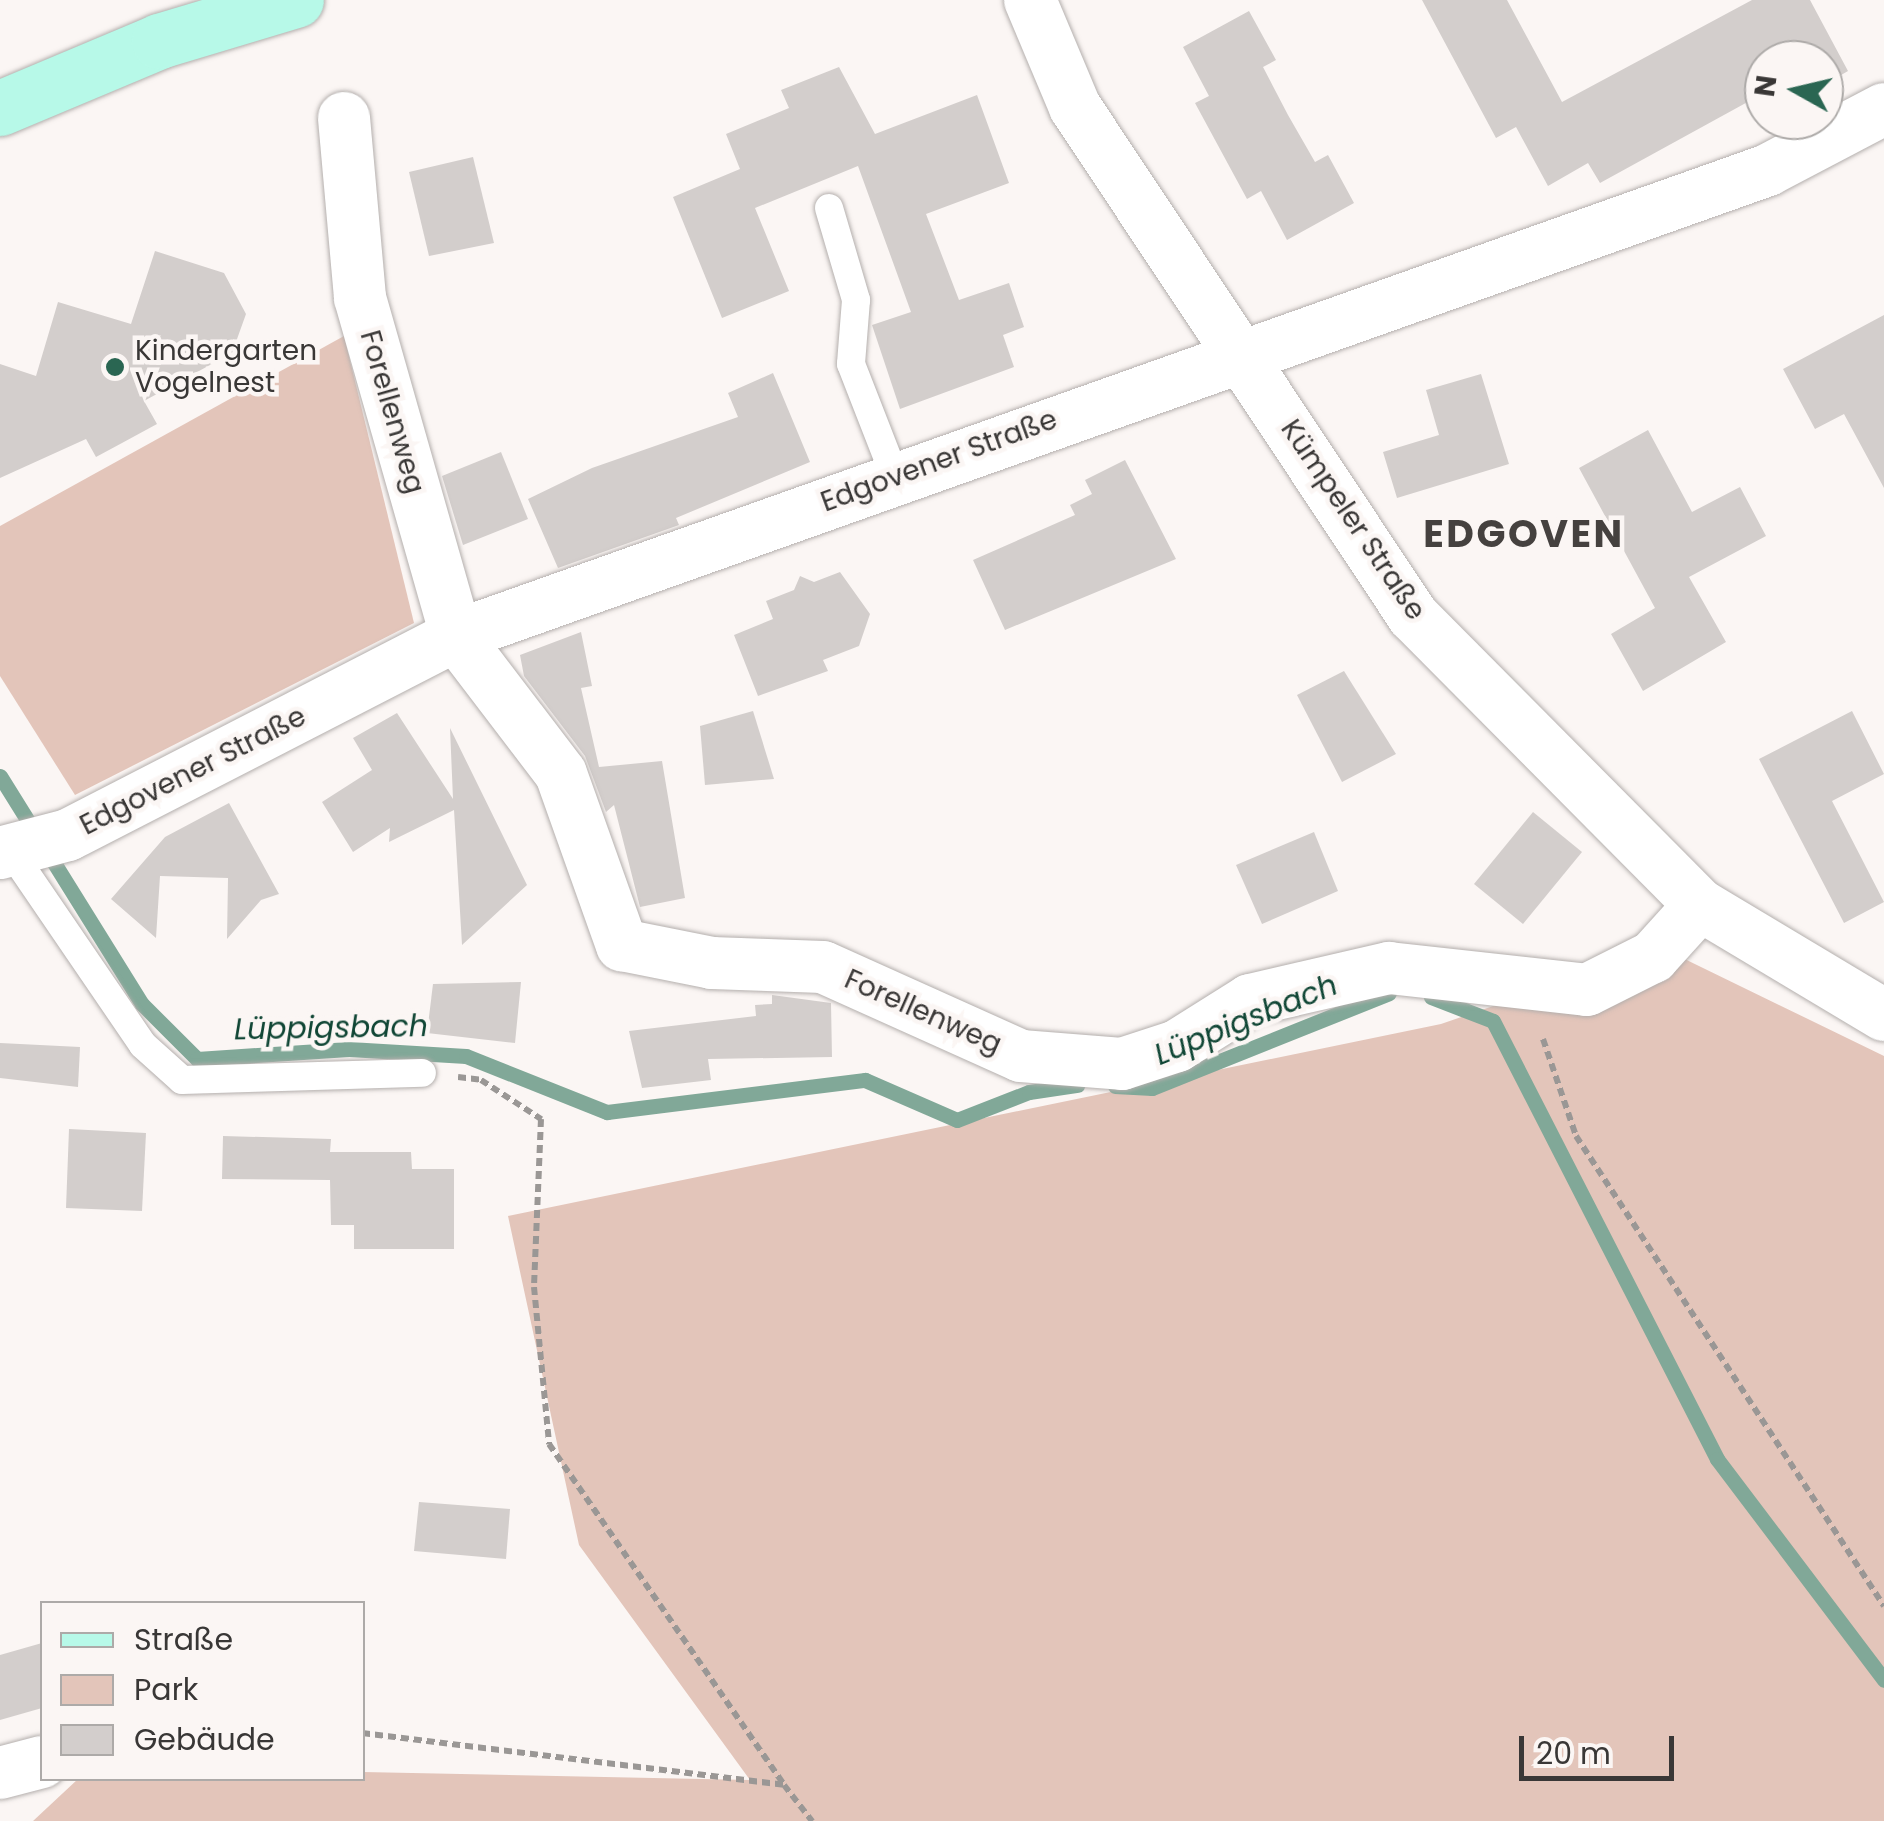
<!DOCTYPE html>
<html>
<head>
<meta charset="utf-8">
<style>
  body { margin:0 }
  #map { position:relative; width:1884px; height:1821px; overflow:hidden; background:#fbf6f4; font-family:Poppins,sans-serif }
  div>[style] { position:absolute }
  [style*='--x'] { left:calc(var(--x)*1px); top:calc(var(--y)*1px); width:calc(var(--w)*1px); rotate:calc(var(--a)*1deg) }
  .green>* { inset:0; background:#e3c5ba }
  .stream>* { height:15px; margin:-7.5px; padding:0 7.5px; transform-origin:7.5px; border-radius:7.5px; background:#81a898 }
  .building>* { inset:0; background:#d3cecc }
  .path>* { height:6px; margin-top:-3px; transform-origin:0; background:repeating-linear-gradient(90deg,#9a9795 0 8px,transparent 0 13px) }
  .roads { filter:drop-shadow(0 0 2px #b4afad) drop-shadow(0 0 2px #b4afad) }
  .service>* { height:28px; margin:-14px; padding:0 14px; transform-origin:14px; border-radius:14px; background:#fff }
  .minor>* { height:52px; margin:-26px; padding:0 26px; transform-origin:26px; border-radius:26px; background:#fff }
  .secondary>* { height:55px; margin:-27.5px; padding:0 27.5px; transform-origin:27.5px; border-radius:27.5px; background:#b7f9e8 }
  .dots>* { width:28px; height:28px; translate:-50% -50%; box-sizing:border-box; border:5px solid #fbf6f4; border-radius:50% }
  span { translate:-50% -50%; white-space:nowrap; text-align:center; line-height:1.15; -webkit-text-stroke:9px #fbf6f4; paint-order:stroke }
  .poi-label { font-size:28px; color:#393736 }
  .left { translate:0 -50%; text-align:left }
  .street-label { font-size:28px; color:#393736 }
  .water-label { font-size:30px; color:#104635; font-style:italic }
  .district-label { font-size:38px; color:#45413f; font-weight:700; letter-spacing:2.5px }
  .legend { position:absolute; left:40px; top:1601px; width:325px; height:180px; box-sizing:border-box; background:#fbf6f4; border:2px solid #adaaa8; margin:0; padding:12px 18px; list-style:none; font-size:30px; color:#393736 }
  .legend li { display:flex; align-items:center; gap:20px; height:50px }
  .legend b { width:50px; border:2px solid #adaaa8 }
  .north { position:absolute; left:1744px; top:40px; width:100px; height:100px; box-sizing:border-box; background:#fbf6f4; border:2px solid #adaaa8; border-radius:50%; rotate:278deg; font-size:28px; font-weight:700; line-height:40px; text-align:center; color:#393736 }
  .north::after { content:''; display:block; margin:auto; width:35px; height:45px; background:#2a6652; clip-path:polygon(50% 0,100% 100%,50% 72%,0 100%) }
  .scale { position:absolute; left:1519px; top:1736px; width:155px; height:45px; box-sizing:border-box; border:5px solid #393736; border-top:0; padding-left:12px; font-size:30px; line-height:35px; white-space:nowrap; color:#393736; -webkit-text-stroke:8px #fbf6f4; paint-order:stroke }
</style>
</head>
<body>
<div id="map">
  <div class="green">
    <i style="clip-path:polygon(344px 336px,414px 623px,75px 795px,0 676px,0 526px)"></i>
    <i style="clip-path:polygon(1662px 948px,1884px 1056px,1884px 1821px,33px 1821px,78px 1779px,362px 1778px,363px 1772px,750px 1780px,579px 1545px,508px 1216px,1441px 1024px)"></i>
  </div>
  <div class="stream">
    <i style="--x:0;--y:776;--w:269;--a:58.1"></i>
    <i style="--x:142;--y:1004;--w:78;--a:45"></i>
    <i style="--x:197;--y:1059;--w:152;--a:-3.8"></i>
    <i style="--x:349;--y:1049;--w:117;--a:3.4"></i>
    <i style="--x:466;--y:1056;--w:152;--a:21.7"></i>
    <i style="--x:607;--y:1112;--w:260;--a:-7.1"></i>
    <i style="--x:865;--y:1080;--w:100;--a:23.5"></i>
    <i style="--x:957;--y:1120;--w:77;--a:-21.3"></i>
    <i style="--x:1029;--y:1092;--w:49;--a:-8.3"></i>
    <i style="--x:1431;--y:997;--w:66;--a:21.2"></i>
    <i style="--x:1493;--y:1021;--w:492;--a:62.9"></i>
    <i style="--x:1717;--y:1459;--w:277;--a:52.9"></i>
    <i style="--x:1115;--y:1086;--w:37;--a:3"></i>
    <i style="--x:1152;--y:1088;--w:255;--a:-21.8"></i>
  </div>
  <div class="building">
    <i style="clip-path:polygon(1422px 0,1507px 0,1562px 102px,1752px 0,1810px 0,1848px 71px,1824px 85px,1824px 60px,1764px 60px,1764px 93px,1600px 183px,1588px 163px,1548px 186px,1516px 127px,1496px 138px)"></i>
    <i style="clip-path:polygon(1249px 11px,1276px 60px,1263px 67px,1288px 115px,1315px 162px,1328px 155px,1354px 203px,1287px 240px,1261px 191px,1247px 199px,1195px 103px,1209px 96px,1183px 47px)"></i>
    <i style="clip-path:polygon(839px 67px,875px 134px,977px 95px,1009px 183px,926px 214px,959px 300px,1009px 283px,1024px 327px,1003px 335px,1014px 367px,900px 409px,872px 325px,911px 312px,858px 166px,755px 208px,789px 291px,722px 318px,673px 197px,740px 169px,726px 134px,789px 108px,781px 90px)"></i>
    <i style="clip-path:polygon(473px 157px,494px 243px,429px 256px,409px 172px)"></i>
    <i style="clip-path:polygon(155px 251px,224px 273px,246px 314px,232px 353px,144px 401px,157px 424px,122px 443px,96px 457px,86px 439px,0 478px,0 364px,36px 376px,58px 302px,131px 324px)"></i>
    <i style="clip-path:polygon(1884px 315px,1884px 488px,1844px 414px,1815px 429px,1783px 369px)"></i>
    <i style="clip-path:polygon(773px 373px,810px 462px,676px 518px,679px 525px,558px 568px,528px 499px,592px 468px,738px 417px,728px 393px)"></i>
    <i style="clip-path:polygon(1481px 374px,1509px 464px,1397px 498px,1383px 452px,1439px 435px,1426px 390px)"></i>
    <i style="clip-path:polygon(1648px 430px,1692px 512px,1740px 487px,1766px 536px,1689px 577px,1726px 642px,1643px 691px,1611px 634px,1655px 608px,1579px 468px)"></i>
    <i style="clip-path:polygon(501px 452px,528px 519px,463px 545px,442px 476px)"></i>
    <i style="clip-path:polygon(1125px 460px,1176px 559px,1005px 630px,973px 560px,1075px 515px,1070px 505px,1092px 494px,1085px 480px)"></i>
    <i style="clip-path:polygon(840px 572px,870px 614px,859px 646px,823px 660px,828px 671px,758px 696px,734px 635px,773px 619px,766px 601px,794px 590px,800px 576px,814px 582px)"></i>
    <i style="clip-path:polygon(581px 632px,592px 686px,581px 688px,599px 767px,662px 761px,685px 898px,640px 907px,614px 805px,606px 812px,585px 756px,524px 676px,520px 655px)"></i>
    <i style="clip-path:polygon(1344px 671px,1396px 754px,1342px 782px,1297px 695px)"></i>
    <i style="clip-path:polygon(753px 711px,774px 779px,705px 785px,700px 726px)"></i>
    <i style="clip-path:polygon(1852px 711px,1884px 774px,1832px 801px,1884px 902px,1844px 923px,1759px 759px)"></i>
    <i style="clip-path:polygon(397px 713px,453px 799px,450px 728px,527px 885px,462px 945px,454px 810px,389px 842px,390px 828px,353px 852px,322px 802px,372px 770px,353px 738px)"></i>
    <i style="clip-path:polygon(229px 803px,279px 894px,261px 900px,227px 939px,228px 878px,160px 876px,156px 938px,111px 899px,165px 837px)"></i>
    <i style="clip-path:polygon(1533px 812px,1582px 852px,1523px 924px,1474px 884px)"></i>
    <i style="clip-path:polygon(1314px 832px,1338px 891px,1262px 924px,1236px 865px)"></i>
    <i style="clip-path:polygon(521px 982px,515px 1043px,427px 1033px,433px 984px)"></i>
    <i style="clip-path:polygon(772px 995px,831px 1003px,832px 1057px,708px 1059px,711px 1080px,642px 1088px,629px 1031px,756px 1016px,755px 1005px,772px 1004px)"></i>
    <i style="clip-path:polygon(0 1043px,80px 1047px,78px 1087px,0 1078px)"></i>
    <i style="clip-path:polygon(69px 1129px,146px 1133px,142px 1211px,66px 1208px)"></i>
    <i style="clip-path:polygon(223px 1136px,331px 1139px,330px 1152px,411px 1152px,412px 1169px,454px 1169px,454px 1249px,354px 1249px,354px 1225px,331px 1225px,330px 1180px,222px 1179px)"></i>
    <i style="clip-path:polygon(419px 1502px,510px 1509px,506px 1559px,414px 1551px)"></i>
    <i style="clip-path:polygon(42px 1643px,42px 1708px,0 1720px,0 1655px)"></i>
  </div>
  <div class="path">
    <i style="--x:1543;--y:1039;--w:102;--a:71.2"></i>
    <i style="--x:1576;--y:1136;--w:562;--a:56.76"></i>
    <i style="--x:458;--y:1077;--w:23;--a:7"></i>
    <i style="--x:481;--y:1080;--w:72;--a:33"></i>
    <i style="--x:541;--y:1119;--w:168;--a:92.4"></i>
    <i style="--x:534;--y:1287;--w:158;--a:84.5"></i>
    <i style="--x:549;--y:1444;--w:414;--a:55.4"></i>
    <i style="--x:362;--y:1733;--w:425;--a:7"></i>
    <i style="--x:784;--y:1785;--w:46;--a:52.1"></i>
  </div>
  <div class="roads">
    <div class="service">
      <i style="--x:829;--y:208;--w:96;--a:73.6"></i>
      <i style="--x:856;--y:300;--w:64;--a:94.5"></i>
      <i style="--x:851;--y:364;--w:121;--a:68.7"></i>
      <i style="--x:12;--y:853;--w:232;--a:55.7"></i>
      <i style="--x:143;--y:1045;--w:52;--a:41.9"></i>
      <i style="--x:182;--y:1080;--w:240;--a:-1.7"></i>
    </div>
    <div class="minor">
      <i style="--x:1030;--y:0;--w:116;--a:67.2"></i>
      <i style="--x:1075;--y:107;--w:611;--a:56.41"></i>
      <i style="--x:1413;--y:616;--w:407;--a:45.2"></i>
      <i style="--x:1700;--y:905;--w:214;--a:30.9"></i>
      <i style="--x:344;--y:118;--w:181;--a:84.9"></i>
      <i style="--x:360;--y:298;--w:351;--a:74.1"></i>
      <i style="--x:456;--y:636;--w:173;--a:52.7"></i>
      <i style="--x:561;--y:774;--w:182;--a:70.4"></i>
      <i style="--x:622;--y:945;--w:92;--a:11.3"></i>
      <i style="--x:712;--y:963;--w:111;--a:2.1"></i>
      <i style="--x:823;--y:967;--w:217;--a:24.2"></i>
      <i style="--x:1021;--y:1056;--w:101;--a:4.5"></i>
      <i style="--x:1122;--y:1064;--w:58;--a:-18.1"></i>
      <i style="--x:1177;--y:1046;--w:86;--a:-32.2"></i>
      <i style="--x:1250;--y:1000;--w:143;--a:-13"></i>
      <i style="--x:1389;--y:968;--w:199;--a:6.3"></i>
      <i style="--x:1587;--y:990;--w:74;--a:-26.6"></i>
      <i style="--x:1653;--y:957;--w:70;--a:-47.9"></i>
      <i style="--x:0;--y:853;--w:70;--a:-14.8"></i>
      <i style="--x:68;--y:835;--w:436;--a:-27.2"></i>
      <i style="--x:456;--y:636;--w:1392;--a:-19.55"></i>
      <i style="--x:1768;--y:170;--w:131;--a:-27.7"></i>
      <i style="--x:0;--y:1773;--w:43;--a:-14.7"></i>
    </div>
    <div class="secondary">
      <i style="--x:0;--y:108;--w:173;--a:-22.8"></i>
      <i style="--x:159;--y:41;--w:143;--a:-16.7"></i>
    </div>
  </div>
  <div class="dots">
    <i style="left:115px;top:367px;background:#2a6652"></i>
  </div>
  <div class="poi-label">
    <span class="left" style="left:135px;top:367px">Kindergarten<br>Vogelnest</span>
  </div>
  <div class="street-label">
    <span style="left:392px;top:412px;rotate:74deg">Forellenweg</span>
    <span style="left:939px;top:461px;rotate:-20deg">Edgovener Straße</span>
    <span style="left:1353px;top:520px;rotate:56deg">Kümpeler Straße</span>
    <span style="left:193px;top:771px;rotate:-27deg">Edgovener Straße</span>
    <span style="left:923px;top:1012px;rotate:24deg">Forellenweg</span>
  </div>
  <div class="water-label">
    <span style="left:1246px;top:1020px;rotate:-22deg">Lüppigsbach</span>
    <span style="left:331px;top:1028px;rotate:-1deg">Lüppigsbach</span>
  </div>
  <div class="district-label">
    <span style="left:1524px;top:534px">EDGOVEN</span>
  </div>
  <ul class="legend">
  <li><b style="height:12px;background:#b7f9e8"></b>Straße</li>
  <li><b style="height:28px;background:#e3c5ba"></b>Park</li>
  <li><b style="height:28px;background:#d3cecc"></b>Gebäude</li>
  </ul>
  <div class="north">N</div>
  <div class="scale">20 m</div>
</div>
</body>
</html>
